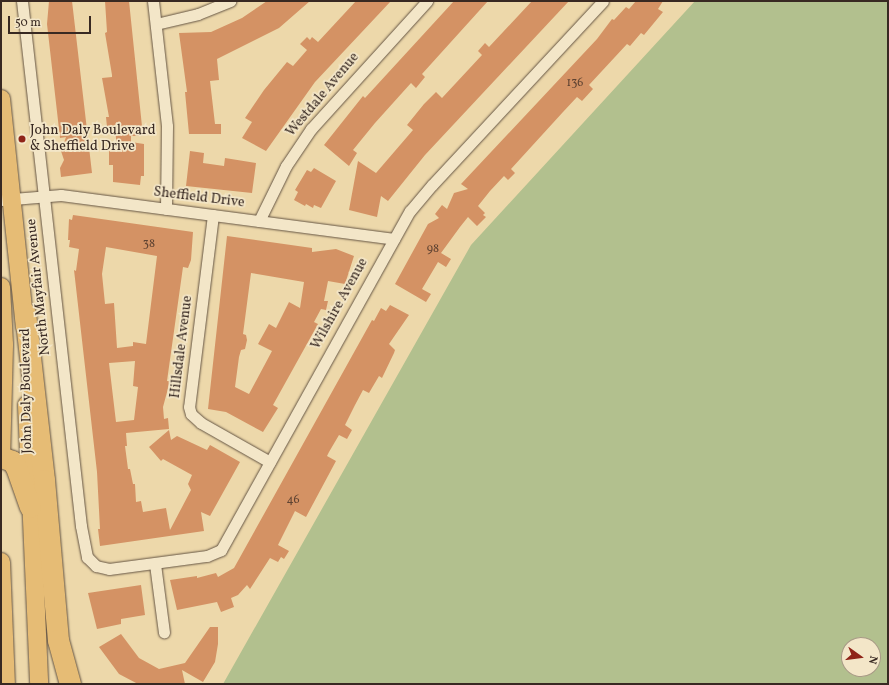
<!DOCTYPE html>
<html>
<head>
<meta charset="utf-8">
<style>
  body { margin:0 }
  #map { position:relative; width:889px; height:685px; overflow:hidden; background:#edd8aa; font-family:Vollkorn,serif }
  div>[style] { position:absolute }
  [style*='--x'] { left:calc(var(--x)*1px); top:calc(var(--y)*1px); width:calc(var(--w)*1px); rotate:calc(var(--a)*1deg) }
  .green>* { inset:0; background:#b2c08e }
  .building>* { inset:0; background:#d49264 }
  .roads { filter:drop-shadow(0 0 1px #655544) drop-shadow(0 0 1px #655544) }
  .street>* { height:11px; margin:-5.5px; padding:0 5.5px; transform-origin:5.5px; border-radius:5.5px; background:#f3e6c8 }
  .primary>* { height:18px; margin:-9px; padding:0 9px; transform-origin:9px; border-radius:9px; background:#e6bc75 }
  .highway>* { height:21px; margin:-10.5px; padding:0 10.5px; transform-origin:10.5px; border-radius:10.5px; background:#e6bc75 }
  .dots>* { width:11px; height:11px; translate:-50% -50%; box-sizing:border-box; border:2px solid #f3e6c8; border-radius:50% }
  span { translate:-50% -50%; white-space:nowrap; text-align:center; line-height:1.15; -webkit-text-stroke:3.5px #f3e6c8; paint-order:stroke }
  .number-label { font-size:12px; color:#5f4332 }
  .number-label span { -webkit-text-stroke-width:0 }
  .street-label { font-size:14px; color:#382922 }
  .poi-label { font-size:14px; color:#382922 }
  .left { translate:0 -50%; text-align:left }
  .frame { position:absolute; inset:0; border:2px solid #382922; pointer-events:none }
  .north { position:absolute; left:841px; top:637px; width:40px; height:40px; box-sizing:border-box; background:#f3e6c8; border:1px solid #a89a86; border-radius:50%; rotate:104deg; font-size:11px; font-weight:700; line-height:16px; text-align:center; color:#382922 }
  .north::after { content:''; display:block; margin:auto; width:14px; height:18px; background:#8f2418; clip-path:polygon(50% 0,100% 100%,50% 72%,0 100%) }
  .scale { position:absolute; left:8px; top:16px; width:83px; height:18px; box-sizing:border-box; border:2px solid #382922; border-top:0; padding-left:5px; font-size:12px; line-height:14px; white-space:nowrap; color:#382922; -webkit-text-stroke:3px #f3e6c8; paint-order:stroke }
</style>
</head>
<body>
<div id="map">
  <div class="green">
    <i style="clip-path:polygon(evenodd,695px 1px,888px 1px,888px 684px,223px 684px,471px 245px,695px 1px,849px 645px,873px 645px,873px 669px,849px 669px,849px 645px)"></i>
  </div>
  <div class="building">
    <i style="clip-path:polygon(49px 1px,72px 1px,92px 173px,61px 177px,60px 168px,64px 160px,61px 151px,66px 137px,60px 138px,47px 24px)"></i>
    <i style="clip-path:polygon(105px 1px,129px 1px,143px 136px,131px 136px,131px 142px,144px 144px,144px 176px,141px 176px,140px 185px,113px 182px,113px 165px,109px 165px,109px 151px,117px 151px,116px 138px,115px 126px,107px 127px,106px 117px,109px 117px,102px 78px,112px 77px,112px 75px,105px 33px,107px 32px)"></i>
    <i style="clip-path:polygon(267px 1px,310px 1px,279px 28px,217px 59px,219px 80px,210px 81px,215px 124px,221px 124px,221px 134px,189px 134px,185px 92px,187px 92px,179px 33px,211px 32px,242px 18px)"></i>
    <i style="clip-path:polygon(356px 1px,391px 1px,315px 82px,266px 151px,242px 138px,252px 122px,245px 118px,264px 90px,287px 62px,293px 66px,307px 50px,300px 44px,307px 37px,310px 40px,312px 37px,318px 42px)"></i>
    <i style="clip-path:polygon(454px 1px,488px 1px,422px 74px,425px 77px,416px 88px,411px 83px,375px 123px,353px 150px,357px 153px,349px 166px,324px 145px,363px 96px,365px 98px)"></i>
    <i style="clip-path:polygon(532px 1px,569px 1px,425px 155px,388px 201px,381px 196px,377px 217px,349px 210px,358px 161px,376px 173px,413px 130px,407px 125px,424px 104px,436px 92px,442px 98px,482px 55px,478px 51px,485px 43px,489px 47px)"></i>
    <i style="clip-path:polygon(636px 1px,663px 1px,658px 9px,663px 12px,644px 35px,641px 33px,630px 46px,627px 44px,589px 85px,593px 89px,582px 101px,577px 97px,563px 112px,511px 169px,515px 173px,508px 180px,504px 176px,490px 191px,478px 206px,485px 213px,483px 215px,486px 217px,477px 226px,468px 217px,460px 227px,441px 253px,451px 259px,446px 267px,438px 262px,422px 289px,431px 294px,426px 302px,395px 284px,428px 224px,439px 218px,435px 214px,442px 205px,447px 209px,454px 193px,468px 189px,461px 184px,597px 39px,612px 19px,614px 20px,626px 7px,629px 9px)"></i>
    <i style="clip-path:polygon(190px 151px,204px 153px,203px 163px,224px 166px,225px 158px,256px 163px,252px 193px,186px 186px)"></i>
    <i style="clip-path:polygon(314px 168px,336px 181px,321px 208px,314px 205px,313px 208px,306px 204px,305px 206px,294px 200px,298px 192px,295px 190px,307px 170px,311px 172px)"></i>
    <i style="clip-path:polygon(evenodd,73px 215px,193px 232px,191px 260px,188px 268px,183px 267px,167px 381px,170px 381px,163px 407px,164px 419px,168px 418px,169px 429px,126px 433px,127px 446px,125px 446px,128px 469px,130px 469px,133px 484px,135px 484px,136px 502px,141px 501px,143px 512px,166px 508px,170px 530px,191px 490px,188px 484px,192px 475px,163px 459px,161px 461px,149px 447px,169px 430px,171px 440px,177px 436px,207px 450px,210px 445px,240px 462px,210px 516px,201px 512px,204px 531px,100px 546px,98px 529px,100px 529px,97px 472px,74px 270px,76px 271px,79px 249px,69px 247px,70px 240px,68px 240px,69px 219px,72px 220px,73px 215px,106px 247px,157px 256px,146px 344px,133px 342px,133px 346px,117px 348px,114px 303px,105px 304px,102px 274px,106px 247px,73px 215px,135px 361px,133px 386px,138px 387px,134px 420px,116px 422px,109px 363px,135px 361px)"></i>
    <i style="clip-path:polygon(evenodd,227px 236px,312px 248px,312px 252px,336px 249px,354px 256px,345px 284px,328px 281px,324px 301px,328px 301px,326px 310px,321px 309px,314px 322px,318px 324px,273px 405px,278px 408px,263px 432px,226px 412px,208px 409px,227px 236px,251px 273px,304px 282px,300px 308px,289px 302px,276px 328px,269px 324px,258px 344px,272px 351px,249px 394px,235px 387px,239px 357px,241px 350px,245px 349px,247px 340px,246px 335px,243px 334px,251px 273px)"></i>
    <i style="clip-path:polygon(390px 305px,409px 315px,389px 344px,395px 350px,394px 353px,382px 378px,379px 376px,369px 393px,363px 390px,355px 405px,345px 425px,352px 430px,347px 439px,339px 435px,329px 452px,327px 456px,336px 461px,306px 517px,295px 511px,278px 545px,289px 551px,284px 559px,281px 557px,278px 562px,270px 558px,250px 589px,247px 585px,238px 595px,231px 598px,234px 607px,221px 612px,217px 602px,177px 610px,170px 580px,197px 576px,197px 578px,216px 573px,218px 577px,234px 568px,372px 320px,374px 321px,381px 308px,386px 311px)"></i>
    <i style="clip-path:polygon(141px 585px,145px 615px,121px 619px,121px 624px,97px 629px,88px 593px)"></i>
    <i style="clip-path:polygon(210px 627px,218px 627px,218px 644px,215px 662px,203px 682px,182px 670px,185px 684px,138px 684px,119px 674px,99px 647px,121px 634px,139px 658px,159px 669px,185px 663px)"></i>
  </div>
  <div class="roads">
    <div class="street">
      <i style="--x:22;--y:1;--w:528;--a:83.59"></i>
      <i style="--x:81;--y:526;--w:32;--a:79"></i>
      <i style="--x:87;--y:557;--w:13;--a:45"></i>
      <i style="--x:96;--y:566;--w:13;--a:13"></i>
      <i style="--x:109;--y:569;--w:99;--a:-7.6"></i>
      <i style="--x:207;--y:556;--w:15;--a:-23"></i>
      <i style="--x:221;--y:550;--w:388;--a:-60.9"></i>
      <i style="--x:410;--y:211;--w:34;--a:-50"></i>
      <i style="--x:432;--y:185;--w:251;--a:-47.1"></i>
      <i style="--x:153;--y:1;--w:126;--a:83.6"></i>
      <i style="--x:167;--y:126;--w:83;--a:90.7"></i>
      <i style="--x:156;--y:24;--w:43;--a:-13.4"></i>
      <i style="--x:198;--y:14;--w:35;--a:-22"></i>
      <i style="--x:1;--y:200;--w:60;--a:-4.8"></i>
      <i style="--x:61;--y:195;--w:336;--a:7.5"></i>
      <i style="--x:213;--y:215;--w:193;--a:97.1"></i>
      <i style="--x:189;--y:407;--w:7;--a:74"></i>
      <i style="--x:191;--y:414;--w:13;--a:42"></i>
      <i style="--x:201;--y:423;--w:79;--a:29.5"></i>
      <i style="--x:259;--y:221;--w:61;--a:-63.9"></i>
      <i style="--x:286;--y:166;--w:45;--a:-56"></i>
      <i style="--x:311;--y:129;--w:173;--a:-47.8"></i>
      <i style="--x:155;--y:564;--w:69;--a:82.5"></i>
    </div>
    <div class="primary">
      <i style="--x:1;--y:99;--w:229;--a:84"></i>
      <i style="--x:1;--y:287;--w:58;--a:87"></i>
      <i style="--x:4;--y:345;--w:114;--a:91.5"></i>
      <i style="--x:27;--y:405;--w:279;--a:87.5"></i>
      <i style="--x:1;--y:562;--w:122;--a:87.7"></i>
    </div>
    <div class="highway">
      <i style="--x:25;--y:313;--w:168;--a:83.5"></i>
      <i style="--x:44;--y:480;--w:161;--a:85"></i>
      <i style="--x:58;--y:640;--w:46;--a:74.7"></i>
      <i style="--x:1;--y:457;--w:12;--a:20"></i>
      <i style="--x:12;--y:461;--w:7;--a:56"></i>
      <i style="--x:16;--y:467;--w:42;--a:70.7"></i>
    </div>
  </div>
  <div class="dots">
    <i style="left:22px;top:139px;background:#8f2418"></i>
  </div>
  <div class="number-label">
    <span style="left:575px;top:84px">136</span>
    <span style="left:149px;top:245px">38</span>
    <span style="left:433px;top:250px">98</span>
    <span style="left:293px;top:501px">46</span>
  </div>
  <div class="street-label">
    <span style="left:323px;top:95px;rotate:-50deg">Westdale Avenue</span>
    <span style="left:199px;top:198px;rotate:7deg">Sheffield Drive</span>
    <span style="left:39px;top:287px;rotate:-96deg">North Mayfair Avenue</span>
    <span style="left:340px;top:304px;rotate:-61deg">Wilshire Avenue</span>
    <span style="left:182px;top:347px;rotate:-83deg">Hillsdale Avenue</span>
    <span style="left:27px;top:391px;rotate:-91deg">John Daly Boulevard</span>
  </div>
  <div class="poi-label">
    <span class="left" style="left:30px;top:139px">John Daly Boulevard<br>&amp; Sheffield Drive</span>
  </div>
  <div class="frame"></div>
  <div class="north">N</div>
  <div class="scale">50 m</div>
</div>
</body>
</html>
